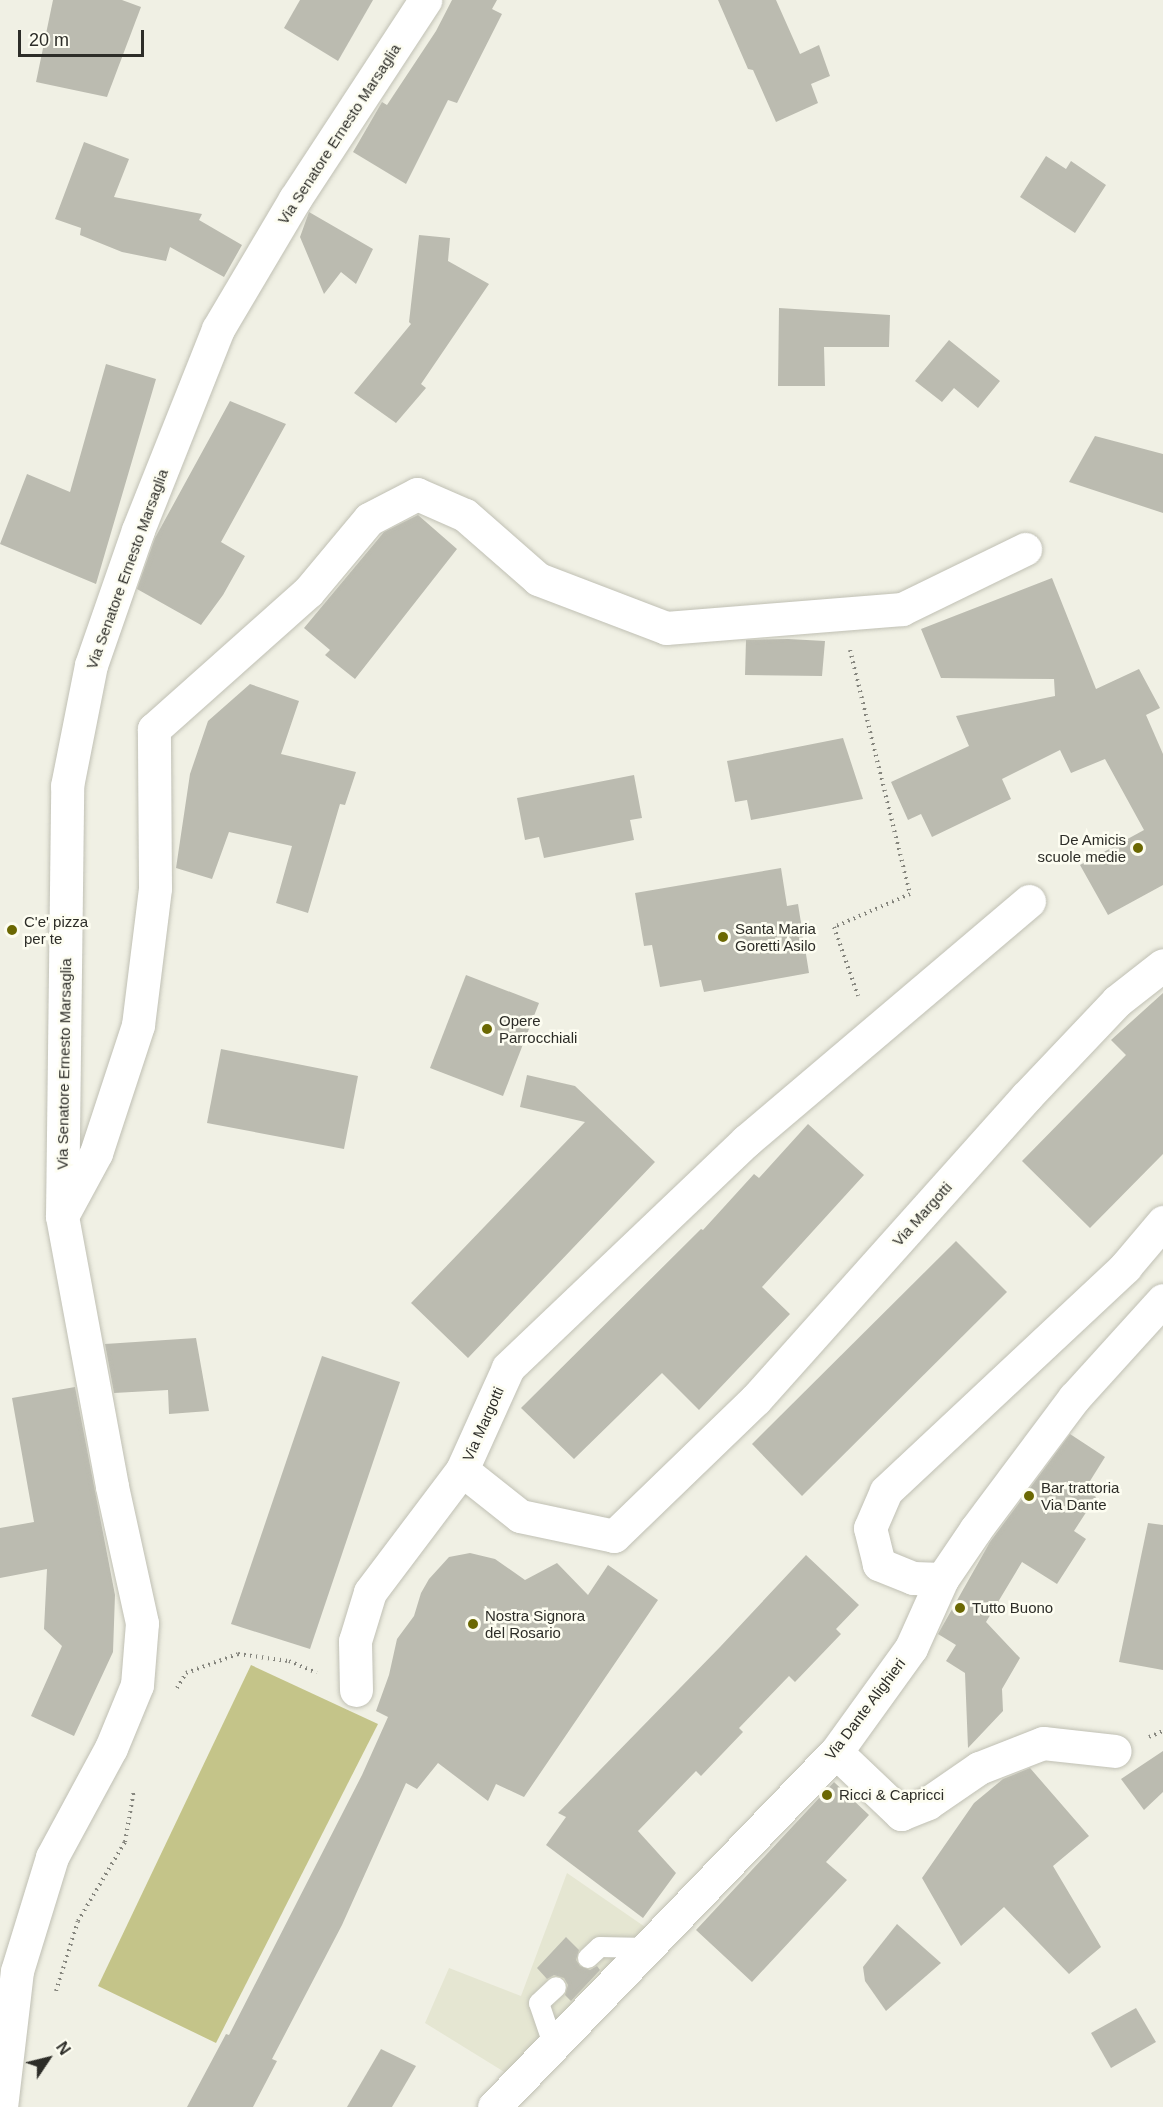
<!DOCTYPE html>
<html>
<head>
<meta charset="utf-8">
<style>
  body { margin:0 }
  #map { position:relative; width:1163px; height:2107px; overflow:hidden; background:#f0f0e4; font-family:Helvetica,sans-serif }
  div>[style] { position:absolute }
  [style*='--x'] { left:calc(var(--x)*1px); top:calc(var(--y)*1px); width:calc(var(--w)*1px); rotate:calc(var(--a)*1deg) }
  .built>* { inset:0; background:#e5e6d2 }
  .green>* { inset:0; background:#c4c489 }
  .building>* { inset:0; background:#bbbbb0 }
  .path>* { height:4px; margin-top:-2px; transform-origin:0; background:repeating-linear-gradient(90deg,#86867e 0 1.5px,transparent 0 6px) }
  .roads { filter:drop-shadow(0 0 2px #c0c0b4) drop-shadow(0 0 2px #c0c0b4) }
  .service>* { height:20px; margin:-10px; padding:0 10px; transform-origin:10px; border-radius:10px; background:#fff }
  .minor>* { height:33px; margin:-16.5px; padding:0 16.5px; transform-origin:16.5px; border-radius:16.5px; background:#fff }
  .tertiary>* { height:33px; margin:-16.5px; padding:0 16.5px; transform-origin:16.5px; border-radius:16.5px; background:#fff }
  .dots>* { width:16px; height:16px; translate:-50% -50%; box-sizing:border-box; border:3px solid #fdfdf1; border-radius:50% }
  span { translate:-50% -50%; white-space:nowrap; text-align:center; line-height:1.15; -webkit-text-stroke:5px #fdfdf1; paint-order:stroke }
  .street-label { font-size:15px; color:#2d2d28 }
  .poi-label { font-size:15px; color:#2d2d28 }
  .right { translate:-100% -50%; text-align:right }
  .left { translate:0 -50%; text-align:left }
  .north { position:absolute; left:18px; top:2029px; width:60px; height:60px; -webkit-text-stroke:4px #fdfdf1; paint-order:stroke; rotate:55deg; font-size:16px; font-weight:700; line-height:24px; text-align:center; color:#2d2d28 }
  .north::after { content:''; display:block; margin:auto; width:21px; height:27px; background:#2d2d28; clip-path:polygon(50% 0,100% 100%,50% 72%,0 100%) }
  .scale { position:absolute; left:18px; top:30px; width:126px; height:27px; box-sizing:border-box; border:3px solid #2d2d28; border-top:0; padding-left:8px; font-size:18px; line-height:21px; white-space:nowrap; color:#2d2d28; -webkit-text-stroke:4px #fdfdf1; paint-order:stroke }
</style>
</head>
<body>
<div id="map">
  <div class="built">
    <i style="clip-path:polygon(567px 1873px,648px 1929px,511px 2076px,425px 2023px,449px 1968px,521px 1996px)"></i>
  </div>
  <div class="green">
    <i style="clip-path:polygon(251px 1665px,378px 1724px,216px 2043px,98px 1986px)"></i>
  </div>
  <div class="building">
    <i style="clip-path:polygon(53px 0,122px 0,141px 7px,107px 97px,36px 82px)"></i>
    <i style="clip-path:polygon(300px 0,373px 0,338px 61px,284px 28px)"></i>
    <i style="clip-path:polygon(452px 0,497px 0,492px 9px,502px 14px,457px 103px,448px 100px,406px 184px,353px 152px,382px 102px,387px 105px,436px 31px)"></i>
    <i style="clip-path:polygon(718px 0,776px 0,800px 54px,819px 45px,830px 76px,811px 84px,818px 103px,776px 122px,753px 70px,748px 69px)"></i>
    <i style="clip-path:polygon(84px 142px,129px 159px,114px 197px,202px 214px,199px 220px,242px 245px,224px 277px,170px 247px,166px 261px,122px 252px,80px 235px,81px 228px,55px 219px)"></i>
    <i style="clip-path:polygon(1046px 156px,1066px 169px,1071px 161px,1106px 185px,1075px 233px,1020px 197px)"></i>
    <i style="clip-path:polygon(309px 212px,373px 249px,356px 284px,341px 272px,324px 294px,300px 237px)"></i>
    <i style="clip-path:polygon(419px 235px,450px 238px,448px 261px,489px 284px,421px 384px,426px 388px,396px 423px,354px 393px,411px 324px,409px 322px)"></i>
    <i style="clip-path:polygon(779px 308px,890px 315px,889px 347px,824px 347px,825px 386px,778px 386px)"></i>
    <i style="clip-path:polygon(949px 340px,1000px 381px,978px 408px,954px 388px,942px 402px,915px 381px)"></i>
    <i style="clip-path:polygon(106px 364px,156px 379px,96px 584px,0 544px,27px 474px,70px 492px)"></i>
    <i style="clip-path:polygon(230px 401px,286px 424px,221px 542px,245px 556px,223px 595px,201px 625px,137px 589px,155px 538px)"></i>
    <i style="clip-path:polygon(1095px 436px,1163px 454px,1163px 513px,1069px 482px)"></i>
    <i style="clip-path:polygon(418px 515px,457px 549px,355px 679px,325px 655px,330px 650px,304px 628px,384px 532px)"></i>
    <i style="clip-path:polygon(1052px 578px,1096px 689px,1139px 669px,1160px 708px,1146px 715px,1163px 754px,1163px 885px,1108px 915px,1080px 865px,1144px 830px,1105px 759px,1071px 773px,1060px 750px,1002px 779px,1011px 799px,932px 837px,921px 814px,908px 820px,891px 782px,969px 746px,956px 716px,1055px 696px,1054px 679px,941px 678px,921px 629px)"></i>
    <i style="clip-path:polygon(788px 639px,825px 641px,822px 676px,745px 675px,746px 640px)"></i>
    <i style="clip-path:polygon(250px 684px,299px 701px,281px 754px,356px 772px,345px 805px,340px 804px,308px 913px,276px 903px,292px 846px,229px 832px,212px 879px,176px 868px,190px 774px,208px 721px)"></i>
    <i style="clip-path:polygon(843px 738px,863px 799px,751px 820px,747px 800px,735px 802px,727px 761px)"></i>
    <i style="clip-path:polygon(634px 775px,642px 818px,630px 820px,634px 840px,544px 858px,539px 837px,525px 840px,517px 798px)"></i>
    <i style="clip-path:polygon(781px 868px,787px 906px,798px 904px,809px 973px,704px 992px,701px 980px,660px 987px,652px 945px,644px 946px,635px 893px)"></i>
    <i style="clip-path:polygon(466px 975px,539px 1003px,503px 1096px,430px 1068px)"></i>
    <i style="clip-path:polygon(1163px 993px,1163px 1154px,1090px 1228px,1022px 1161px,1126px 1055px,1111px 1040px)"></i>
    <i style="clip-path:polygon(221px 1049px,358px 1076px,344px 1149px,207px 1123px)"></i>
    <i style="clip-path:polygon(527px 1075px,575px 1086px,655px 1162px,468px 1358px,411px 1303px,585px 1122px,520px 1107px)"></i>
    <i style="clip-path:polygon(808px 1124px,864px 1175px,762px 1287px,790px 1314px,699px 1410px,662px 1373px,574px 1459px,521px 1408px,701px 1229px,703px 1230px,754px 1174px,759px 1178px)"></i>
    <i style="clip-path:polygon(956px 1241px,1007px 1292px,802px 1496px,752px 1444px)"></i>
    <i style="clip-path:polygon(196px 1338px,209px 1411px,169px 1414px,168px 1390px,114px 1393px,105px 1344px)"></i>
    <i style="clip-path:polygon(322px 1356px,400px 1382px,310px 1649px,231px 1624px)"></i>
    <i style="clip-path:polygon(75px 1387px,115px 1595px,113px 1652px,74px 1736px,31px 1716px,62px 1646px,44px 1629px,47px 1569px,0 1578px,0 1528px,34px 1522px,12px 1398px)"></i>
    <i style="clip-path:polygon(1070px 1434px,1105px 1457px,1085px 1489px,1096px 1497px,1074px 1531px,1086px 1539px,1057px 1584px,1022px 1562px,986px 1622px,1020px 1658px,1002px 1689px,1003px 1711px,968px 1748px,965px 1673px,946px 1661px,956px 1645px,938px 1634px,990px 1542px)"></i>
    <i style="clip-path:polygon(1148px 1523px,1163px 1525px,1163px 1670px,1119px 1662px)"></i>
    <i style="clip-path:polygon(470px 1553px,495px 1559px,525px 1580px,557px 1563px,588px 1595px,608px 1565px,658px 1600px,524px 1797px,496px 1784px,488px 1801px,438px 1763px,417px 1789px,406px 1783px,342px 1925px,272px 2059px,277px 2061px,253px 2107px,187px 2107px,226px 2034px,229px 2035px,362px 1775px,388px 1717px,376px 1711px,389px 1675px,397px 1639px,414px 1616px,421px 1593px,429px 1579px,449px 1557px)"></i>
    <i style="clip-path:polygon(806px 1555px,859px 1605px,836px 1629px,841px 1634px,795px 1682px,789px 1676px,739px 1728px,743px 1732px,701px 1776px,696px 1771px,638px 1831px,676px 1873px,643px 1918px,546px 1845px,566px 1817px,558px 1813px,720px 1647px)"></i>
    <i style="clip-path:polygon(1163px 1751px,1163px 1792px,1144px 1810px,1121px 1779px)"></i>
    <i style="clip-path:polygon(1030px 1768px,1089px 1836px,1053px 1866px,1101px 1947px,1069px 1974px,1004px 1907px,961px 1946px,922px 1878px,974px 1803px,1003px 1779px)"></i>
    <i style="clip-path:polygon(834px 1782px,869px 1815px,826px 1862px,847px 1880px,752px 1982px,696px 1930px)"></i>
    <i style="clip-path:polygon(897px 1924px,941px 1963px,886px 2011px,865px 1981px,863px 1967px)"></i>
    <i style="clip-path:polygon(566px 1937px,579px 1950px,576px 1960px,580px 1966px,590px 1970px,597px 1966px,600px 1970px,571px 2001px,565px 1995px,568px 1985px,564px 1978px,554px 1975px,547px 1979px,537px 1968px)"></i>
    <i style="clip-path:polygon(1136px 2008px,1156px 2042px,1111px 2068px,1091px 2033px)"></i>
    <i style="clip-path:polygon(381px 2049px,416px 2066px,392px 2107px,347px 2107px)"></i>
  </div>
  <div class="path">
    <i style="--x:850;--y:650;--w:251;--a:76.2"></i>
    <i style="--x:910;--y:894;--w:83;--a:156.5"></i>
    <i style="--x:834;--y:927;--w:73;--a:70.8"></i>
    <i style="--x:177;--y:1688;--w:17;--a:-59"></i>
    <i style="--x:186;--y:1673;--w:55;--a:-20.1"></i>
    <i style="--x:238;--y:1654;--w:51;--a:7.8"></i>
    <i style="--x:289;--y:1661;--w:30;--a:23"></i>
    <i style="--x:1149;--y:1737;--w:15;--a:-23"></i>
    <i style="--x:56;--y:1991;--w:73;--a:-72.6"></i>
    <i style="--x:78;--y:1921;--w:92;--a:-59.3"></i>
    <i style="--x:125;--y:1842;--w:53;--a:-80.2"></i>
  </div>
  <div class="roads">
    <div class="service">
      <i style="--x:588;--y:1958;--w:16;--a:-43"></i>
      <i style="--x:600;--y:1947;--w:47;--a:1.2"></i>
      <i style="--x:553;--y:2044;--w:43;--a:-108.9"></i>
      <i style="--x:539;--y:2003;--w:23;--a:-43"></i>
    </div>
    <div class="minor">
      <i style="--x:1029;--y:901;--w:371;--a:139.7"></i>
      <i style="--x:746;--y:1141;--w:329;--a:136.4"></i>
      <i style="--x:508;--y:1368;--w:112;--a:114.3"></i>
      <i style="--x:462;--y:1470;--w:74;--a:38.4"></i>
      <i style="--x:520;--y:1516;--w:96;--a:12"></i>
      <i style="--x:614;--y:1536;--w:197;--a:-44"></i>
      <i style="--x:756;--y:1399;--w:405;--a:-48.2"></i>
      <i style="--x:1026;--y:1097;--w:132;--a:-46.5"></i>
      <i style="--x:1117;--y:1001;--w:58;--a:-38"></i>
      <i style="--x:62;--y:1216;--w:72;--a:-61.6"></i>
      <i style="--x:96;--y:1153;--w:135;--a:-71.8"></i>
      <i style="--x:138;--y:1025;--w:138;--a:-82.9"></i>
      <i style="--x:155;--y:888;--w:159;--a:-90.4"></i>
      <i style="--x:154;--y:729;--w:206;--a:-41.7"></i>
      <i style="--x:308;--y:592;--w:95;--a:-50.1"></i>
      <i style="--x:369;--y:519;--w:54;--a:-27.5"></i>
      <i style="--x:417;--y:494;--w:52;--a:23.6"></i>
      <i style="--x:465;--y:515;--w:97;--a:41.2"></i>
      <i style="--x:538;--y:579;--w:137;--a:20.9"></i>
      <i style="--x:666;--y:628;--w:237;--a:-4.6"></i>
      <i style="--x:902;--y:609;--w:137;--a:-26"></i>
      <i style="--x:942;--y:1579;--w:29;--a:-178"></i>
      <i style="--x:913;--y:1578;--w:37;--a:-158"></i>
      <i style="--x:879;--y:1564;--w:37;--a:-104"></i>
      <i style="--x:870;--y:1528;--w:40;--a:-66.6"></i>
      <i style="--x:886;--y:1491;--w:328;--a:-43.1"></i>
      <i style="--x:1125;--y:1267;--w:59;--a:-49.8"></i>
      <i style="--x:356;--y:1690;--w:49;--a:-91.2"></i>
      <i style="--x:355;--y:1641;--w:51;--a:-73"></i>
      <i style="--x:370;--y:1592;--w:153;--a:-53"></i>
      <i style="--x:836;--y:1752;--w:90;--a:43.6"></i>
      <i style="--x:901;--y:1814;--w:29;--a:-22"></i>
      <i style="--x:928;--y:1803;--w:62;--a:-34.5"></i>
      <i style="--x:979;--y:1768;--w:69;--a:-21.3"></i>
      <i style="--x:1043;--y:1743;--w:72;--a:6.3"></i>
    </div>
    <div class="tertiary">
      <i style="--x:1;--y:2107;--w:137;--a:-83.3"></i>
      <i style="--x:17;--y:1971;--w:119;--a:-72.9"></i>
      <i style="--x:52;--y:1857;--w:124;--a:-61.6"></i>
      <i style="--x:111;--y:1748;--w:68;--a:-67.6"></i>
      <i style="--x:137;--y:1685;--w:62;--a:-85.4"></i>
      <i style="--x:142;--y:1623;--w:140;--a:-102.4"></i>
      <i style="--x:112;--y:1486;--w:275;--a:-100.5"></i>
      <i style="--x:62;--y:1216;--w:430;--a:-89.3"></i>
      <i style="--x:67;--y:786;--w:123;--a:-78.8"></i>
      <i style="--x:91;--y:665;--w:143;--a:-70.8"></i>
      <i style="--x:138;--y:530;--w:216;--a:-68.3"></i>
      <i style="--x:218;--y:329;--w:151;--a:-59.4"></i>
      <i style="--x:295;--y:199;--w:238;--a:-56.8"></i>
      <i style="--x:494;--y:2107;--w:493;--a:-46.1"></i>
      <i style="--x:836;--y:1752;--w:128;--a:-54.2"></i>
      <i style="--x:911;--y:1648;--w:76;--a:-65.8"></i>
      <i style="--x:942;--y:1579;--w:60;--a:-55.8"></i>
      <i style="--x:976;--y:1529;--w:164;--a:-53.2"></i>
      <i style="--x:1074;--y:1398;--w:132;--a:-47.8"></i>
    </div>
  </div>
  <div class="dots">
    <i style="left:1138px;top:848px;background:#6b6802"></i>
    <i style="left:12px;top:930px;background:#6b6802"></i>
    <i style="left:723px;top:937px;background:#6b6802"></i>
    <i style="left:487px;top:1029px;background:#6b6802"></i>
    <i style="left:1029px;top:1496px;background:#6b6802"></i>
    <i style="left:960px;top:1608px;background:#6b6802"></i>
    <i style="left:473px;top:1624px;background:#6b6802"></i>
    <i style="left:827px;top:1795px;background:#6b6802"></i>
  </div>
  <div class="street-label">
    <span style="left:339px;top:134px;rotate:-57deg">Via Senatore Ernesto Marsaglia</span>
    <span style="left:127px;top:569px;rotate:-70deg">Via Senatore Ernesto Marsaglia</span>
    <span style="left:64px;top:1064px;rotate:-89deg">Via Senatore Ernesto Marsaglia</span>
    <span style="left:922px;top:1214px;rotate:-48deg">Via Margotti</span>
    <span style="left:483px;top:1424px;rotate:-66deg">Via Margotti</span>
    <span style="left:865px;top:1709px;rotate:-53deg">Via Dante Alighieri</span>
  </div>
  <div class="poi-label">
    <span class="right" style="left:1126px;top:848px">De Amicis<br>scuole medie</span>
    <span class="left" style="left:24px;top:930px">C'e' pizza<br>per te</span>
    <span class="left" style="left:735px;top:937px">Santa Maria<br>Goretti Asilo</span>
    <span class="left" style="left:499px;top:1029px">Opere<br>Parrocchiali</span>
    <span class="left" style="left:1041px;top:1496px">Bar trattoria<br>Via Dante</span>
    <span class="left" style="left:972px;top:1608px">Tutto Buono</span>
    <span class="left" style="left:485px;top:1624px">Nostra Signora<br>del Rosario</span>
    <span class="left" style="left:839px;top:1795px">Ricci &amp; Capricci</span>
  </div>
  <div class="north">N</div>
  <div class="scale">20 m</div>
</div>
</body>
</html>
